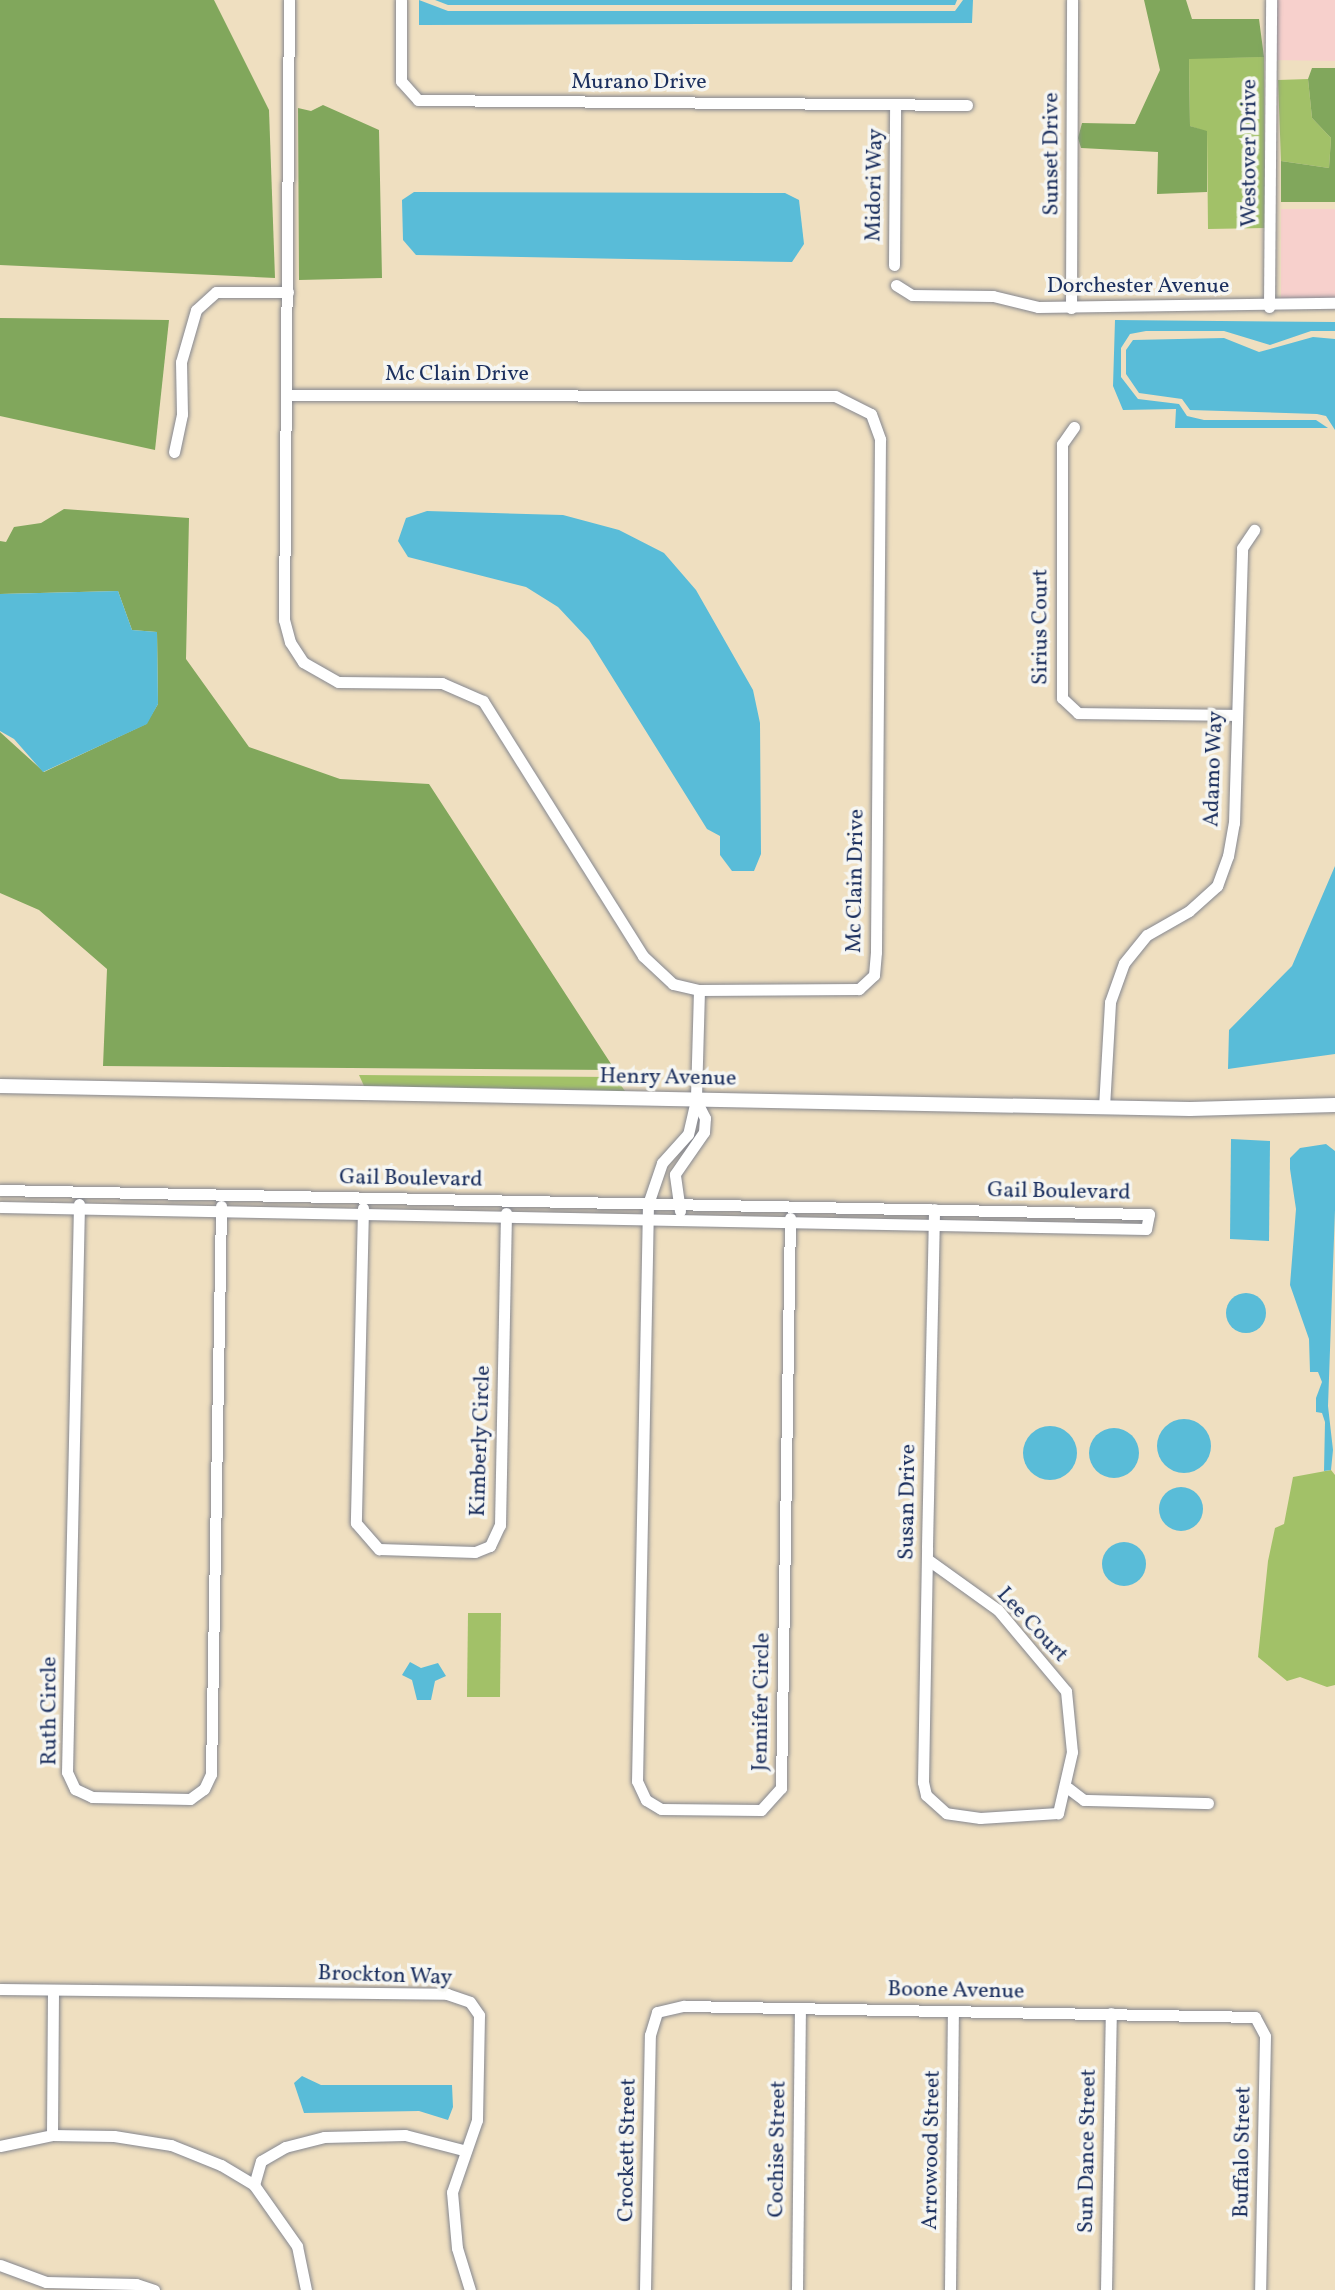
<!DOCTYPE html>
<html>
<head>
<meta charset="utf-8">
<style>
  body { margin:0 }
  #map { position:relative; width:1335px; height:2290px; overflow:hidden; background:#efdfc0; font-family:Vollkorn,serif }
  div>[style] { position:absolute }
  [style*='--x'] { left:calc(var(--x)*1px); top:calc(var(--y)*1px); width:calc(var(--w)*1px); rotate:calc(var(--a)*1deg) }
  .built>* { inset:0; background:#f7d0cc }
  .green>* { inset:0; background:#a2c168 }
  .forest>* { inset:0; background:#81a75c }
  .water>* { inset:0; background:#59bcd8 }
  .round { border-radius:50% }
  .roads { filter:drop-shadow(0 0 2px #85878f) drop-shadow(0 0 2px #85878f) }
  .minor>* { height:11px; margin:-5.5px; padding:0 5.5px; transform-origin:5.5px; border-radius:5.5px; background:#fff }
  .tertiary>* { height:14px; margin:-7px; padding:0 7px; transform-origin:7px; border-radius:7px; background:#fff }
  span { translate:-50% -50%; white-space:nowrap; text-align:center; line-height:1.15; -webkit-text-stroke:7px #f6f6f2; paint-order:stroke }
  .street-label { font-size:22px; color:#1b2f5e }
</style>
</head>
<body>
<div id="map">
  <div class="built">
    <i style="clip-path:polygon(1268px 0,1335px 0,1335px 61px,1270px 60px)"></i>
    <i style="clip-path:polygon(1281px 209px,1335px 209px,1335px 304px,1281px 300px)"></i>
  </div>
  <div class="green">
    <i style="clip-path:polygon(1264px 57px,1265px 228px,1208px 229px,1207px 132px,1190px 126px,1189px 58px)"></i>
    <i style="clip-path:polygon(1308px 79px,1312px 118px,1331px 138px,1329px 168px,1281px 161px,1278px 80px)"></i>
    <i style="clip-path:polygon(359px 1075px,615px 1077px,625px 1091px,364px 1086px)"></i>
    <i style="clip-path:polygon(1331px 1470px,1335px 1475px,1335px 1685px,1327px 1687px,1300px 1677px,1287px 1681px,1258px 1657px,1268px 1561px,1275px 1528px,1284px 1524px,1293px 1477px)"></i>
    <i style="clip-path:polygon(468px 1613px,501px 1613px,500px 1697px,467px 1697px)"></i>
  </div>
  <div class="forest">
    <i style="clip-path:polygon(0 0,214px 0,269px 110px,275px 278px,0 265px)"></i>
    <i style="clip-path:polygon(1144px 0,1186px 0,1192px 19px,1259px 19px,1264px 57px,1189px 59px,1190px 126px,1207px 131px,1207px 192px,1157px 194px,1158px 152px,1081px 148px,1078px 138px,1082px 123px,1135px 124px,1160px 70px)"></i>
    <i style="clip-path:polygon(1312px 68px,1335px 68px,1335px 202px,1281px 202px,1281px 161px,1329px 168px,1331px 138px,1312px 118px,1308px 79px)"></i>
    <i style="clip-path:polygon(323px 105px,379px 130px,382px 278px,299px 280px,298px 108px,311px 111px)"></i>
    <i style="clip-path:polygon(0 318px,169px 320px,155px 450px,0 416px)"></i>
    <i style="clip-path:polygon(64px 509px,189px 518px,186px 659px,249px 747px,340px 779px,429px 784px,615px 1070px,103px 1066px,107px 969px,39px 910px,0 893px,0 732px,44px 772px,146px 724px,158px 704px,157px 632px,132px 630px,118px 591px,0 594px,0 541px,6px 542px,14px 527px,41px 523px)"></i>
  </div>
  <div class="water">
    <i style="clip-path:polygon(419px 0,448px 11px,955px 11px,963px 0,973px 0,972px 23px,419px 25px)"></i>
    <i style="clip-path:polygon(435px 0,957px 0,955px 5px,448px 5px)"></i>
    <i style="clip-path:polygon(414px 192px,785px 193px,799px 200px,804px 244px,792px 262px,416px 255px,403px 240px,402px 200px)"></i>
    <i style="clip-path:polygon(1115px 320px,1335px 322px,1335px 331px,1311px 331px,1270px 345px,1224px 331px,1146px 331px,1130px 334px,1121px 348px,1121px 377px,1138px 399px,1179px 404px,1187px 416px,1204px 420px,1316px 420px,1328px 428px,1175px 428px,1176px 409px,1123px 410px,1113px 386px)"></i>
    <i style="clip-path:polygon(1313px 337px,1335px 339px,1335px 430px,1326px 416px,1317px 414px,1190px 410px,1182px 399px,1139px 393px,1126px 374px,1126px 350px,1133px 340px,1224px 338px,1259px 352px)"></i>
    <i style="clip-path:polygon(427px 511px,563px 515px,619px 530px,664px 553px,696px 590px,753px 690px,760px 723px,761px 854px,754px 871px,732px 871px,720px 855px,720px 836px,707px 829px,589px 640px,558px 607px,526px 587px,408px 557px,398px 541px,406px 518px)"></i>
    <i style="clip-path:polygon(118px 591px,132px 630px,157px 632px,158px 704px,147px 724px,43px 772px,14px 739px,0 731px,0 594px)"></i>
    <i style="clip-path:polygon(1335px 866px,1335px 1054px,1228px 1069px,1229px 1030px,1292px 966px)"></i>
    <i style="clip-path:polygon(1231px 1139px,1270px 1141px,1269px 1241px,1230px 1239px)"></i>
    <i style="clip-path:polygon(1326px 1144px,1335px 1151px,1335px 1210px,1328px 1406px,1333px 1450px,1331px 1470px,1324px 1471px,1325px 1422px,1322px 1413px,1316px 1412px,1316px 1398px,1322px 1382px,1318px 1372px,1310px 1372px,1309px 1339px,1290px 1285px,1296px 1209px,1290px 1169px,1290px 1158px,1300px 1148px)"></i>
    <i class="round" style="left:1226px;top:1293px;width:40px;height:40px"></i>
    <i class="round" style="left:1157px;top:1419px;width:54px;height:54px"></i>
    <i class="round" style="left:1023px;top:1426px;width:54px;height:54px"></i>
    <i class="round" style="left:1089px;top:1428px;width:50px;height:50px"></i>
    <i class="round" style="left:1159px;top:1487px;width:44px;height:44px"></i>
    <i class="round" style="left:1102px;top:1542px;width:44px;height:44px"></i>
    <i style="clip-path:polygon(410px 1662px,421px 1668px,438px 1663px,446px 1676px,435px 1681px,431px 1700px,417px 1700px,412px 1680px,402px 1675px)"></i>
    <i style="clip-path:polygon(302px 2076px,321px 2085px,452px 2085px,453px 2107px,448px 2120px,419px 2111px,304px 2113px,294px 2083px)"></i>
  </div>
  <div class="roads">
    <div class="minor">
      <i style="--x:401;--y:0;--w:81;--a:90"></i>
      <i style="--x:401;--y:81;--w:25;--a:48"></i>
      <i style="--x:418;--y:100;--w:549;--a:0.52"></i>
      <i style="--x:894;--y:265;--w:160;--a:-89.6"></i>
      <i style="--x:896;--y:285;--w:19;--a:32"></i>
      <i style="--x:912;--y:295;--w:81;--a:0.7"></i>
      <i style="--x:993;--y:296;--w:46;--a:13.7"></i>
      <i style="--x:1038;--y:307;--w:297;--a:-0.8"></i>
      <i style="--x:1269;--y:307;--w:307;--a:-89.6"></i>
      <i style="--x:1071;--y:308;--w:308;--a:-89.8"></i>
      <i style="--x:287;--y:395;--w:548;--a:0.1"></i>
      <i style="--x:835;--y:396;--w:40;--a:26.6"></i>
      <i style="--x:871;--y:414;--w:27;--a:70"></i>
      <i style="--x:880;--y:439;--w:513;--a:90.45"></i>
      <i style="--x:876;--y:952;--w:23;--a:95"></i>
      <i style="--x:874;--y:975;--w:21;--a:137"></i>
      <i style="--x:859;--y:989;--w:160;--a:179.6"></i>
      <i style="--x:699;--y:990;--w:27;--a:-167"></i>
      <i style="--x:673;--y:984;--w:41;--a:-137"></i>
      <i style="--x:643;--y:956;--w:301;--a:-122.1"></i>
      <i style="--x:483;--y:701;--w:45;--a:-156.3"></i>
      <i style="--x:442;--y:683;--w:104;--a:-179.4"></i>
      <i style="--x:338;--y:682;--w:40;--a:-150.3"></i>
      <i style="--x:303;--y:662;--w:24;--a:-123"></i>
      <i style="--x:290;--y:642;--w:23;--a:-105"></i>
      <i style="--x:284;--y:620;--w:620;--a:-89.54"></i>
      <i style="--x:1074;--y:427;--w:21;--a:125"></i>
      <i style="--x:1062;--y:444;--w:254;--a:90"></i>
      <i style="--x:1062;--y:698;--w:22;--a:43"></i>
      <i style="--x:1078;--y:713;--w:158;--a:0.7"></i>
      <i style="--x:174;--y:452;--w:39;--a:-78"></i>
      <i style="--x:182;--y:414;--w:52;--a:-91.1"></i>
      <i style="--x:181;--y:362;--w:54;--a:-73.9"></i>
      <i style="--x:196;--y:310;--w:27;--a:-42"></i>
      <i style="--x:216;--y:292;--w:72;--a:0"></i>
      <i style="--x:699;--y:990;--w:110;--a:91.6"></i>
      <i style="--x:696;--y:1100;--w:35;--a:103"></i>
      <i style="--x:688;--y:1134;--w:39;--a:132"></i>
      <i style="--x:662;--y:1163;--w:43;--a:108.9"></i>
      <i style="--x:648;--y:1204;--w:577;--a:91.09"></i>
      <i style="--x:637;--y:1781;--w:21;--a:65"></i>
      <i style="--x:646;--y:1800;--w:17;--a:31"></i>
      <i style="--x:661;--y:1809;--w:100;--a:0.6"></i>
      <i style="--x:761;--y:1810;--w:30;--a:-48"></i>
      <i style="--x:781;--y:1788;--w:570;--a:-89.1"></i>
      <i style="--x:1104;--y:1107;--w:105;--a:-86.7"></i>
      <i style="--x:1110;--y:1002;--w:41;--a:-70.3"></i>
      <i style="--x:1124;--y:963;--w:36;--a:-51"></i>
      <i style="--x:1147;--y:935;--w:48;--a:-29.7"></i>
      <i style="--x:1189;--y:911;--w:38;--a:-42"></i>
      <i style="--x:1217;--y:886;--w:32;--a:-70"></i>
      <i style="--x:1228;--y:856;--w:34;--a:-80"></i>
      <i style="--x:1234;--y:823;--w:275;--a:-88.3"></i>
      <i style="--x:1242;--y:548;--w:22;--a:-56"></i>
      <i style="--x:0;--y:1190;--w:1149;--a:1.2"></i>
      <i style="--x:1149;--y:1214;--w:15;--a:101"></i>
      <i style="--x:1146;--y:1229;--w:1146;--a:-178.9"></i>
      <i style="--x:79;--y:1204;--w:568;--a:91.21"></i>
      <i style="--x:67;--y:1772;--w:19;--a:65"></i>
      <i style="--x:75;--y:1789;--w:19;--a:25"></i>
      <i style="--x:92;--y:1797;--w:98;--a:1.2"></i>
      <i style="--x:190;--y:1799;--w:17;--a:-36"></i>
      <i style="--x:204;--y:1789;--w:17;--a:-65"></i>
      <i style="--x:211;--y:1774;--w:568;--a:-88.99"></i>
      <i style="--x:363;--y:1208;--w:315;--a:91.3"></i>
      <i style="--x:356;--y:1523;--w:35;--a:49"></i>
      <i style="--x:379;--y:1549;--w:96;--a:1.8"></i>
      <i style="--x:475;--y:1552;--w:16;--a:-22"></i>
      <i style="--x:490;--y:1546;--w:23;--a:-65"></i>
      <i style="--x:500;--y:1525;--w:312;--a:-88.9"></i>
      <i style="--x:680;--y:1211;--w:37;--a:-98"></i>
      <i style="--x:675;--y:1174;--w:51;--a:-55.4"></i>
      <i style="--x:704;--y:1132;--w:14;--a:-86"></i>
      <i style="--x:705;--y:1118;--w:20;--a:-117"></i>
      <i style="--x:927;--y:1559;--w:87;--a:35.7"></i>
      <i style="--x:998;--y:1610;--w:106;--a:50"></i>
      <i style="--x:1066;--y:1691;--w:61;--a:84.4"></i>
      <i style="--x:1072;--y:1752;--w:63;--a:102.9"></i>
      <i style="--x:1058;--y:1813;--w:78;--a:176.3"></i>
      <i style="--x:980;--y:1818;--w:34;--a:-172"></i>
      <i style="--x:946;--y:1813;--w:27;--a:-138"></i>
      <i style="--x:926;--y:1795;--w:13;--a:-103"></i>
      <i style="--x:923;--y:1782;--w:235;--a:-89"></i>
      <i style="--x:927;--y:1547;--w:338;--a:-88.8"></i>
      <i style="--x:1068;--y:1788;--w:20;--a:37"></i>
      <i style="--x:1084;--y:1800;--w:124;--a:1.4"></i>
      <i style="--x:0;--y:1989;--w:447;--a:0.6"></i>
      <i style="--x:447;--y:1994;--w:24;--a:19"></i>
      <i style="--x:470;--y:2002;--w:16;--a:55"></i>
      <i style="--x:479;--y:2015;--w:105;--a:91.1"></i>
      <i style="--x:477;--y:2120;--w:76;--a:109.1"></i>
      <i style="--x:452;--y:2192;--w:56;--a:84.9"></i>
      <i style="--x:457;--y:2248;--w:44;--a:72.8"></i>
      <i style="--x:52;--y:2135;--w:144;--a:-89.6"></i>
      <i style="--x:0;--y:2146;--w:53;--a:-11.9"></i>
      <i style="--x:52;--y:2135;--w:62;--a:0.9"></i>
      <i style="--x:114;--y:2136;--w:58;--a:9"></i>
      <i style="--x:171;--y:2145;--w:54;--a:21.8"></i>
      <i style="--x:221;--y:2165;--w:39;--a:31"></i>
      <i style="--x:254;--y:2185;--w:75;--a:54.8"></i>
      <i style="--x:297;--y:2246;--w:45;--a:78.4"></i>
      <i style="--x:254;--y:2185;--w:25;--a:-74"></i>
      <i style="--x:261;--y:2161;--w:28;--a:-30"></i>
      <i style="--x:285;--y:2147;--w:40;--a:-14.4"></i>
      <i style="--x:324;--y:2137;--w:81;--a:-1.4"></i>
      <i style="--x:405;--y:2135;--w:60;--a:14.5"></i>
      <i style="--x:0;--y:2265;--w:49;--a:20.3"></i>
      <i style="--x:46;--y:2282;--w:90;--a:1.3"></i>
      <i style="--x:136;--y:2284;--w:19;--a:18"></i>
      <i style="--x:645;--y:2290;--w:255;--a:-88.9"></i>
      <i style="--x:650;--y:2035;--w:24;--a:-73"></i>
      <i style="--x:657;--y:2012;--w:28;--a:-13"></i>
      <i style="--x:684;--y:2006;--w:571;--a:1.1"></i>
      <i style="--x:1255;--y:2017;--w:21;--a:62"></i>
      <i style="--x:1265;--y:2036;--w:254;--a:91.1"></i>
      <i style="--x:797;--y:2290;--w:282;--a:-89.4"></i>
      <i style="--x:950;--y:2290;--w:279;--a:-89.4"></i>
      <i style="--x:1106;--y:2290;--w:277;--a:-89"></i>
    </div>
    <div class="tertiary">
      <i style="--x:0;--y:1086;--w:1190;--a:1.11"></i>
      <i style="--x:1190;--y:1109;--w:145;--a:-1.6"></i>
    </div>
  </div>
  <div class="street-label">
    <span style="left:639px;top:83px">Murano Drive</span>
    <span style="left:1250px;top:153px;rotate:-90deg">Westover Drive</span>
    <span style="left:1052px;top:154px;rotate:-90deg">Sunset Drive</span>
    <span style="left:875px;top:185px;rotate:-89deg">Midori Way</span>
    <span style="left:1138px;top:287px">Dorchester Avenue</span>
    <span style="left:457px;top:375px">Mc Clain Drive</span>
    <span style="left:1041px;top:627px;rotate:-90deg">Sirius Court</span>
    <span style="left:1214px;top:769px;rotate:-88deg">Adamo Way</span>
    <span style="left:856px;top:881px;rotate:-89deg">Mc Clain Drive</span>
    <span style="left:668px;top:1078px;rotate:1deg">Henry Avenue</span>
    <span style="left:411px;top:1179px;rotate:1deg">Gail Boulevard</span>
    <span style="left:1059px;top:1192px;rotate:1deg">Gail Boulevard</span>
    <span style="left:481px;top:1441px;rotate:-88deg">Kimberly Circle</span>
    <span style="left:908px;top:1502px;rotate:-89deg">Susan Drive</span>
    <span style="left:1032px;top:1625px;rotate:47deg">Lee Court</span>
    <span style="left:762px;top:1702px;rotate:-89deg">Jennifer Circle</span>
    <span style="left:50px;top:1711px;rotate:-90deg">Ruth Circle</span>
    <span style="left:385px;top:1976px;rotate:2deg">Brockton Way</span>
    <span style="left:956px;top:1991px;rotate:1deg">Boone Avenue</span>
    <span style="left:778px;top:2149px;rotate:-89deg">Cochise Street</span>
    <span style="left:628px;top:2150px;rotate:-89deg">Crockett Street</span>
    <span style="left:932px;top:2150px;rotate:-89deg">Arrowood Street</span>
    <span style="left:1088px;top:2151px;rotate:-89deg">Sun Dance Street</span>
    <span style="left:1243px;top:2152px;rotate:-89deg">Buffalo Street</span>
  </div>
</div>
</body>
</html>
